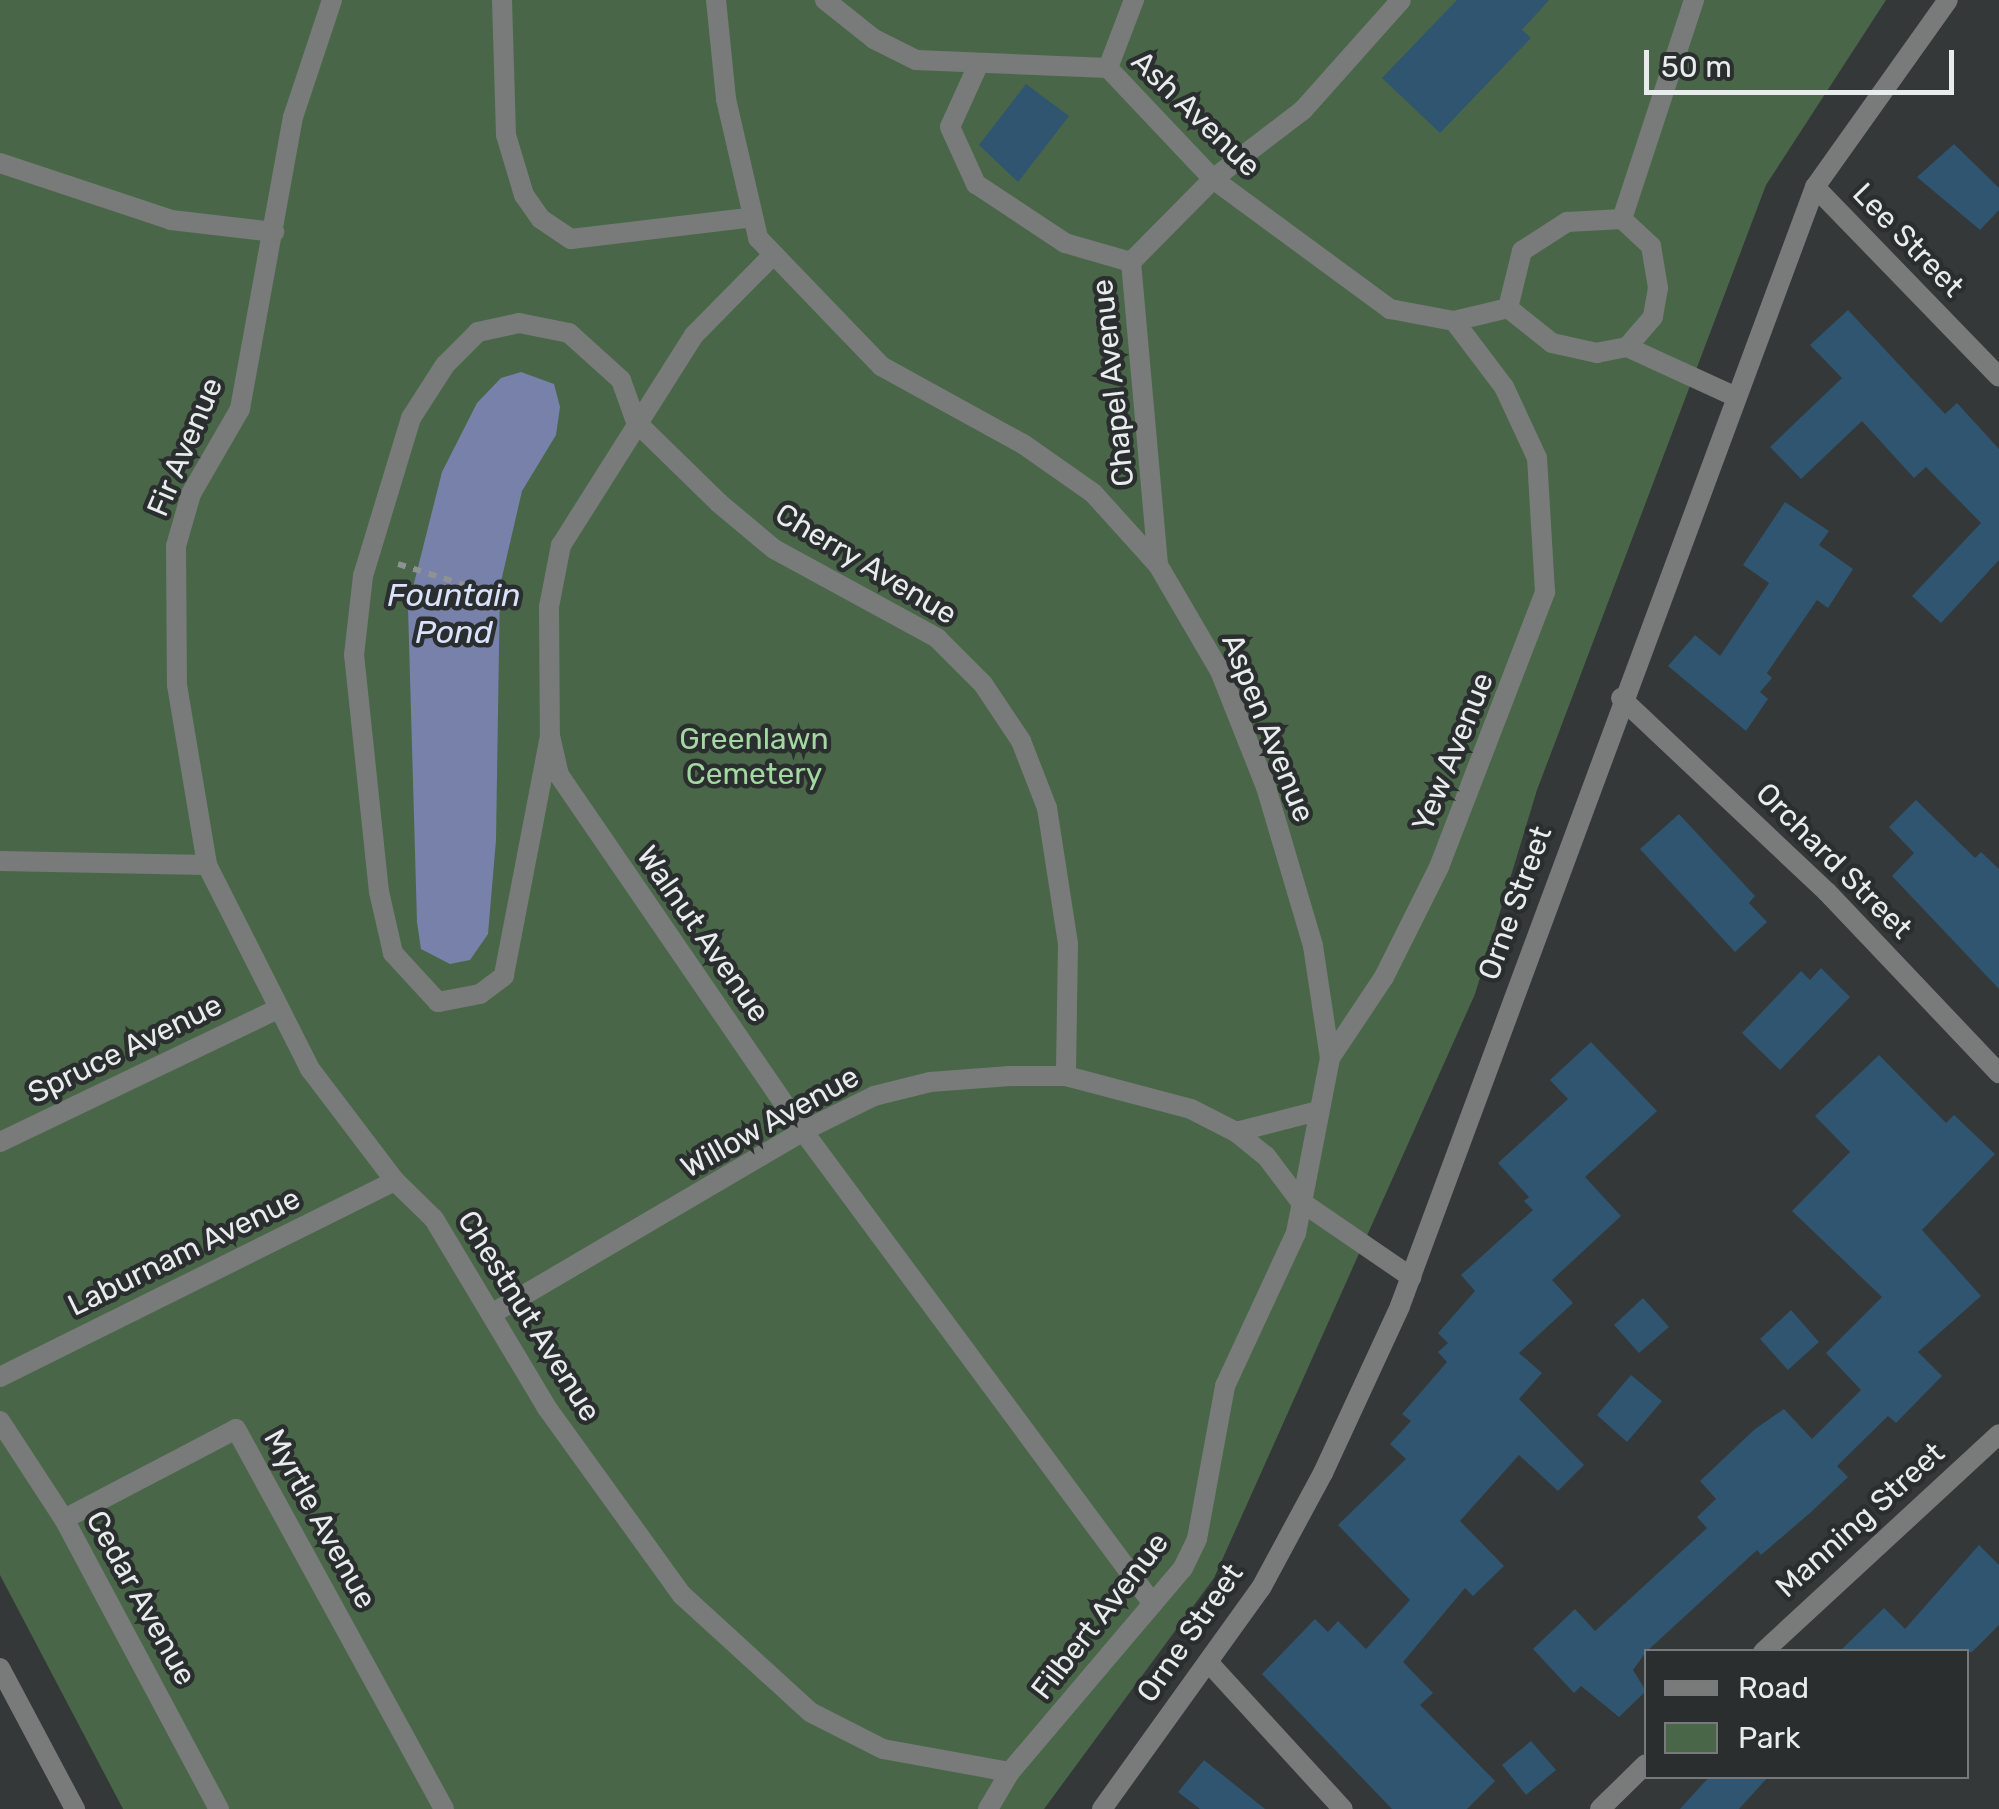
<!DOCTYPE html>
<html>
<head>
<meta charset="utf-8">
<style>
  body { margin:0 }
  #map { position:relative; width:1999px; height:1809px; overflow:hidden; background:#343839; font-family:Rubik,sans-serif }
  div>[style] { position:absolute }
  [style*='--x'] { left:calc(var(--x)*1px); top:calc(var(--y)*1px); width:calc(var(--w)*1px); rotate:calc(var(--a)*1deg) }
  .green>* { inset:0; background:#496748 }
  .water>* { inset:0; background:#7781aa }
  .building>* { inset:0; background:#2f5570 }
  .path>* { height:6px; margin-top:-3px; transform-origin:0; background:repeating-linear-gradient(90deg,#8f9293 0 8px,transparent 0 16px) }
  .service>* { height:20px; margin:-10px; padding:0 10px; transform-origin:10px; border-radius:10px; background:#797b7a }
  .minor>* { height:20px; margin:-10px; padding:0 10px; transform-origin:10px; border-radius:10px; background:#797b7a }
  .tertiary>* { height:20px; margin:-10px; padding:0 10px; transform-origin:10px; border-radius:10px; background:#797b7a }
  span { translate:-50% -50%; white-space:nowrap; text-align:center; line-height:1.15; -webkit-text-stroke:9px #2a2e2e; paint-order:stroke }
  .street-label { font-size:30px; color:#e9ecec }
  .park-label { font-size:30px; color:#a4d8a2 }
  .water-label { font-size:32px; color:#dbe2fd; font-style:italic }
  .legend { position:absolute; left:1644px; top:1649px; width:325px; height:130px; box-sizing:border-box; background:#2a2e2e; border:2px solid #767a7a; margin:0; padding:12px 18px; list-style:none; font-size:30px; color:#e9ecec }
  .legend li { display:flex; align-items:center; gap:20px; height:50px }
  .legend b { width:50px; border:2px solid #767a7a }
  .scale { position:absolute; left:1644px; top:50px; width:310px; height:45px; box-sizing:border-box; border:5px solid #e9ecec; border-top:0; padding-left:12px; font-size:30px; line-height:35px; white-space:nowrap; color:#e9ecec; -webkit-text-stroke:8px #2a2e2e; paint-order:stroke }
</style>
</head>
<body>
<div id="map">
  <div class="green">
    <i style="clip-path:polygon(0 0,1886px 0,1766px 185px,1537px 790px,1475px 994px,1214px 1578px,1044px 1809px,123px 1809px,0 1575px)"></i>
  </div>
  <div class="water">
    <i style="clip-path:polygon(521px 372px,554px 384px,560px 407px,556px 435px,522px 491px,500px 586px,496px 840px,488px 934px,470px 960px,450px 964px,421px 949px,417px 922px,408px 607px,442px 472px,477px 403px,501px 378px)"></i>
  </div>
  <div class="building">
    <i style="clip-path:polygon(1457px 0,1549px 0,1522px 30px,1531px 38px,1440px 133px,1382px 78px)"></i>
    <i style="clip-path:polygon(1026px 84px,1069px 116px,1018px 182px,979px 145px)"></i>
    <i style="clip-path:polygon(1954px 144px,1999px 188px,1999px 210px,1980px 230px,1917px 177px)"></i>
    <i style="clip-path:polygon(1848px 310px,1945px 414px,1957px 403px,1999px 449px,1999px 560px,1941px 623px,1912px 596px,1981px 523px,1926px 467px,1914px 478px,1862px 421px,1801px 479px,1770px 447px,1842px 378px,1810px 345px)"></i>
    <i style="clip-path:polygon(1785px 502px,1829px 531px,1819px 545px,1853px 569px,1828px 608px,1817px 600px,1767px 673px,1772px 678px,1760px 692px,1768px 699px,1746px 731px,1668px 666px,1695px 635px,1720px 656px,1769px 583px,1743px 565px)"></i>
    <i style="clip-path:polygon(1916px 800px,1975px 858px,1981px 852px,1999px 869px,1999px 989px,1892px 876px,1914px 853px,1889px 827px)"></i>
    <i style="clip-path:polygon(1679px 814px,1755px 896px,1749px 903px,1767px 922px,1735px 952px,1640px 849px)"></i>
    <i style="clip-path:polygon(1821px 968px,1850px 997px,1780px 1070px,1742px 1033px,1801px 971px,1810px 980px)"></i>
    <i style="clip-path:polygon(1591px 1042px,1657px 1111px,1585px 1177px,1621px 1216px,1552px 1280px,1573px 1303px,1519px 1353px,1542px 1373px,1519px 1399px,1584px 1465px,1558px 1491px,1519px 1455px,1460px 1521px,1504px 1566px,1473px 1596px,1465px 1588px,1403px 1662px,1433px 1693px,1420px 1705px,1495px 1781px,1467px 1809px,1392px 1809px,1262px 1674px,1315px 1619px,1328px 1632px,1338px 1621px,1366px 1649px,1410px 1600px,1338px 1525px,1406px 1459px,1390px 1444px,1411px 1421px,1402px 1414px,1447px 1362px,1438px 1352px,1448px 1343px,1438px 1333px,1475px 1291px,1461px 1275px,1533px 1210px,1524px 1201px,1529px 1197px,1498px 1163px,1568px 1099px,1550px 1080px)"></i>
    <i style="clip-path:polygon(1879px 1055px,1946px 1123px,1954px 1115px,1995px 1154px,1922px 1230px,1981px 1296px,1918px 1352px,1942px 1376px,1896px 1423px,1888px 1416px,1837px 1466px,1848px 1477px,1810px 1513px,1761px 1555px,1757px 1550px,1646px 1652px,1633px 1670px,1646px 1691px,1619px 1717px,1581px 1686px,1574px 1693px,1533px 1649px,1575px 1609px,1595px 1631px,1707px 1528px,1697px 1517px,1716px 1499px,1700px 1481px,1755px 1429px,1784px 1409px,1812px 1439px,1861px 1390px,1826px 1353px,1882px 1297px,1792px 1211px,1850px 1152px,1815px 1116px)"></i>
    <i style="clip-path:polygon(1643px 1298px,1669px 1327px,1639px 1353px,1614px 1325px)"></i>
    <i style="clip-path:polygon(1791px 1310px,1819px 1342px,1788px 1370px,1760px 1339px)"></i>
    <i style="clip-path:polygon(1631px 1375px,1662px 1401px,1627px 1442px,1597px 1415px)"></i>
    <i style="clip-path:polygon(1979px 1545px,1999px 1565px,1999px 1625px,1972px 1652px,1839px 1652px,1884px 1608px,1905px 1629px)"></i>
    <i style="clip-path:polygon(1531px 1741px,1556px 1770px,1526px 1795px,1502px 1765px)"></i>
    <i style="clip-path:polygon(1204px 1760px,1265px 1809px,1200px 1809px,1178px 1792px)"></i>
    <i style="clip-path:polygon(1710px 1776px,1769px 1776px,1739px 1809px,1680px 1809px)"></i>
  </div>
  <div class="path">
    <i style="--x:398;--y:564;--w:127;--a:17.4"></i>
  </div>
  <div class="service">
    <i style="--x:332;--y:0;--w:123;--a:108.4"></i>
    <i style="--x:293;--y:117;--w:297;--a:100.3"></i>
    <i style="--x:240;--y:409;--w:98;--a:120"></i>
    <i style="--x:191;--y:494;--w:54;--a:106.1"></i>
    <i style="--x:176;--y:546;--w:139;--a:89.6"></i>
    <i style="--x:177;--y:685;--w:182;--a:80.5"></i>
    <i style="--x:207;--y:865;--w:229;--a:63.2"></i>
    <i style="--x:310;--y:1069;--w:141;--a:52.8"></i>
    <i style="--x:395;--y:1181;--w:54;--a:44.3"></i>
    <i style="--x:434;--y:1219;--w:220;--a:59.1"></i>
    <i style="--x:547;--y:1408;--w:231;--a:54.2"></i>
    <i style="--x:682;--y:1595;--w:173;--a:42.4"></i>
    <i style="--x:810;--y:1712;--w:82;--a:26.9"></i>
    <i style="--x:883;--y:1749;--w:129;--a:10.3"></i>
    <i style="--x:502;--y:0;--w:135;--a:88.3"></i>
    <i style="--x:506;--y:135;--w:63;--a:73.3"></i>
    <i style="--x:524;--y:195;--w:29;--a:55"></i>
    <i style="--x:541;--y:219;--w:36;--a:34"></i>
    <i style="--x:571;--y:239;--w:178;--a:-6.8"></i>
    <i style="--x:716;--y:0;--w:100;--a:84.2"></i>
    <i style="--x:726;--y:99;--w:143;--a:77"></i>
    <i style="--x:758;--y:238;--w:178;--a:46.1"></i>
    <i style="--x:881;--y:366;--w:162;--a:28.8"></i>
    <i style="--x:1023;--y:444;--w:85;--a:35"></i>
    <i style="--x:1093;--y:493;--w:97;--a:47.9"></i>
    <i style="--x:1158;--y:565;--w:123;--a:59.7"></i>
    <i style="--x:1220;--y:671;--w:125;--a:68.4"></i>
    <i style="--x:1266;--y:787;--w:166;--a:73.5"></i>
    <i style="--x:1313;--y:946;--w:113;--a:81.4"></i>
    <i style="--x:825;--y:0;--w:63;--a:38.5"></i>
    <i style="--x:874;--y:39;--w:47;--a:26.6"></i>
    <i style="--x:916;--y:60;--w:192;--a:2.4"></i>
    <i style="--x:1108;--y:68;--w:153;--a:46.6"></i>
    <i style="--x:1213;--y:179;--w:220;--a:36.3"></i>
    <i style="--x:1390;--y:309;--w:65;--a:10.6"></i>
    <i style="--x:1454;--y:321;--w:56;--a:-13.5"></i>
    <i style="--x:979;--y:63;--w:70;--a:114.4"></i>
    <i style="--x:950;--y:127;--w:63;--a:65.5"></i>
    <i style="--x:976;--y:184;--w:107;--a:33.5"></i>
    <i style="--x:1065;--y:243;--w:69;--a:16.1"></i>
    <i style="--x:1108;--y:68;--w:73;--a:-69.1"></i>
    <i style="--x:0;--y:163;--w:180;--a:18.4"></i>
    <i style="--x:171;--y:220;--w:104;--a:6.6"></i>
    <i style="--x:1622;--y:219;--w:40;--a:43"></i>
    <i style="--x:1651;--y:246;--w:43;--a:80.5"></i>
    <i style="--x:1658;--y:288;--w:29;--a:100"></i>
    <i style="--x:1653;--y:317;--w:40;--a:131"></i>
    <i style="--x:1627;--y:347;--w:31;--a:169"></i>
    <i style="--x:1597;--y:353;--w:46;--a:-167.5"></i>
    <i style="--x:1552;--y:343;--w:56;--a:-141.5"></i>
    <i style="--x:1508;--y:308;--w:59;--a:-76.2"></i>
    <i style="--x:1522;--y:251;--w:54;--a:-32.8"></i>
    <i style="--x:1567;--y:222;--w:55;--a:-3.1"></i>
    <i style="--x:1622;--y:219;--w:231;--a:-71.8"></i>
    <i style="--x:773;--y:255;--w:112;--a:134.6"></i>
    <i style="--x:694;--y:335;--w:249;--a:122.3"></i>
    <i style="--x:561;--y:545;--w:63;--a:101"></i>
    <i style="--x:549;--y:607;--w:129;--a:89.6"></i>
    <i style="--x:550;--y:736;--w:40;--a:77"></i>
    <i style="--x:559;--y:775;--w:432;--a:55.6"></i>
    <i style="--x:803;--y:1131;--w:588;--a:53.5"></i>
    <i style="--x:1131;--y:262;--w:117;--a:-45.3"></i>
    <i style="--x:1213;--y:179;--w:113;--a:-37.5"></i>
    <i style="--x:1303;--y:110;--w:147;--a:-48.3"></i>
    <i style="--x:1131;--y:262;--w:304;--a:84.9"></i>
    <i style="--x:1627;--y:347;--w:118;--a:24.6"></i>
    <i style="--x:550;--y:736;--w:244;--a:100.9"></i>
    <i style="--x:504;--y:976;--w:30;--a:143"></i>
    <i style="--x:480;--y:994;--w:43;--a:169.2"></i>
    <i style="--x:438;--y:1002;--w:67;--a:-132.6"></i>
    <i style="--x:393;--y:953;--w:63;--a:-102.9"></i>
    <i style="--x:379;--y:892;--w:238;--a:-96"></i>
    <i style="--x:354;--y:655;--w:80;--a:-83.5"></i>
    <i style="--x:363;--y:576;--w:165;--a:-73.1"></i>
    <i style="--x:411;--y:418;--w:63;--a:-57.3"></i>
    <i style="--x:445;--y:365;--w:47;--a:-45"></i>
    <i style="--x:478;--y:332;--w:42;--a:-12.4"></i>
    <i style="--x:519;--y:323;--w:51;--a:11.3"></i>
    <i style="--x:569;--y:333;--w:70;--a:42.1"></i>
    <i style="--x:621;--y:380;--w:45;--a:70.3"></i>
    <i style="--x:636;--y:422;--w:116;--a:44.3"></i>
    <i style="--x:719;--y:503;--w:72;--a:39.9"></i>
    <i style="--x:774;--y:549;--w:186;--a:28.6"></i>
    <i style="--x:937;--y:638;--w:65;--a:45"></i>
    <i style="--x:983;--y:684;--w:69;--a:56.3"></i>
    <i style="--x:1021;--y:741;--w:72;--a:68.8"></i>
    <i style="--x:1047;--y:808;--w:138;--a:81.2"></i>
    <i style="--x:1068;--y:944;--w:132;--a:90.9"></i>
    <i style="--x:0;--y:861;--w:207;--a:1.1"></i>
    <i style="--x:1236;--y:1132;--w:85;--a:-14.4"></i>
    <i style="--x:0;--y:1142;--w:306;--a:-25.6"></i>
    <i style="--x:495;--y:1312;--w:357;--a:-30.4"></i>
    <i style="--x:803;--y:1131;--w:79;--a:-26.2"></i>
    <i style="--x:874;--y:1096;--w:58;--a:-14"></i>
    <i style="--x:930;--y:1082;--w:80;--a:-4.3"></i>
    <i style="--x:1010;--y:1076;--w:56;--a:0"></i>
    <i style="--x:1066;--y:1076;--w:129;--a:14.8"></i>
    <i style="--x:1191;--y:1109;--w:51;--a:27.1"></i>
    <i style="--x:1236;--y:1132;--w:38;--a:39"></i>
    <i style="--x:1266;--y:1156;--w:56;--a:52.9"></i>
    <i style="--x:1300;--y:1201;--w:135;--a:34.4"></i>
    <i style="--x:0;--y:1377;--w:441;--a:-26.4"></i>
    <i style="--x:0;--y:1421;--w:117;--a:56.9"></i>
    <i style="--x:64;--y:1519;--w:329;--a:61.9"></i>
    <i style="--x:64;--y:1519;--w:194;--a:-27.6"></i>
    <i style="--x:236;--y:1429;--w:433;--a:61.3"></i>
    <i style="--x:988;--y:1809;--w:43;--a:-59.3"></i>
    <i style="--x:1010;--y:1772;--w:267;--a:-49.7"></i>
    <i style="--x:1183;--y:1568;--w:32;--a:-64"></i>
    <i style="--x:1197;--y:1539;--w:156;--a:-79.6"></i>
    <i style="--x:1225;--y:1386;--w:169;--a:-65.1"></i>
    <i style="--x:1296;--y:1233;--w:178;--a:-79"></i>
    <i style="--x:1330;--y:1058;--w:97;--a:-56.3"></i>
    <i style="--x:1384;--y:977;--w:123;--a:-63.4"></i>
    <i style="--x:1439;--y:867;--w:295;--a:-68.9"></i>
    <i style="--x:1545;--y:592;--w:134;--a:-93.4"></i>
    <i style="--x:1537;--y:458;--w:78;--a:-114.9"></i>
    <i style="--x:1504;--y:387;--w:83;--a:-127.1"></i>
  </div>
  <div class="minor">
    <i style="--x:1815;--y:187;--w:264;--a:45.9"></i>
    <i style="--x:1621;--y:698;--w:283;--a:43.3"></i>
    <i style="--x:1827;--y:892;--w:250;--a:46.5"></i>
    <i style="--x:1763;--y:1652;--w:321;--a:-42.7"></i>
    <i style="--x:1209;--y:1663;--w:198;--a:47.5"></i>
    <i style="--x:1102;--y:1809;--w:272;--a:-54.3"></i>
    <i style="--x:1261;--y:1588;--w:131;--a:-61.7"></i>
    <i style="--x:1323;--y:1473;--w:184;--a:-65.2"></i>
    <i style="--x:1400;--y:1306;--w:1193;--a:-69.65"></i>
    <i style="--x:1815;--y:187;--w:229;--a:-54.6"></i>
    <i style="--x:1600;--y:1809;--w:64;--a:-44.4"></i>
  </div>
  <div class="tertiary">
    <i style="--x:0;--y:1668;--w:160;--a:62"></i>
  </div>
  <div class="street-label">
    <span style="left:1196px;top:114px;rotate:44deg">Ash Avenue</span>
    <span style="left:1908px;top:240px;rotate:46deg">Lee Street</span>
    <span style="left:1113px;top:383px;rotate:-96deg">Chapel Avenue</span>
    <span style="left:185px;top:447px;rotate:-67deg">Fir Avenue</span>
    <span style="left:866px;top:564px;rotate:31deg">Cherry Avenue</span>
    <span style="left:1268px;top:728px;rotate:68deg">Aspen Avenue</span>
    <span style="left:1453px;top:752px;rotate:-68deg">Yew Avenue</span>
    <span style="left:1834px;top:861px;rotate:45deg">Orchard Street</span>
    <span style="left:1515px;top:903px;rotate:-70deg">Orne Street</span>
    <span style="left:703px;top:934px;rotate:55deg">Walnut Avenue</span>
    <span style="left:125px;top:1049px;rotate:-26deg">Spruce Avenue</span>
    <span style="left:770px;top:1122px;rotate:-29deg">Willow Avenue</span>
    <span style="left:184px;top:1252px;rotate:-26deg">Laburnam Avenue</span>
    <span style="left:529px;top:1316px;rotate:58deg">Chestnut Avenue</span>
    <span style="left:320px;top:1519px;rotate:61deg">Myrtle Avenue</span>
    <span style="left:1860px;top:1520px;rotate:-42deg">Manning Street</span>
    <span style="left:141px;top:1598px;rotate:61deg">Cedar Avenue</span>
    <span style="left:1100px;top:1616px;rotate:-52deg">Filbert Avenue</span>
    <span style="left:1190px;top:1633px;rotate:-55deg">Orne Street</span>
  </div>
  <div class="park-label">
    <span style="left:754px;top:756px">Greenlawn<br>Cemetery</span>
  </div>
  <div class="water-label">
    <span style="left:454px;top:614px">Fountain<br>Pond</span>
  </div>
  <ul class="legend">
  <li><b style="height:12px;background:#797b7a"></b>Road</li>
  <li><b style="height:28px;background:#496748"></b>Park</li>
  </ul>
  <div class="scale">50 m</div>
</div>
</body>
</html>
